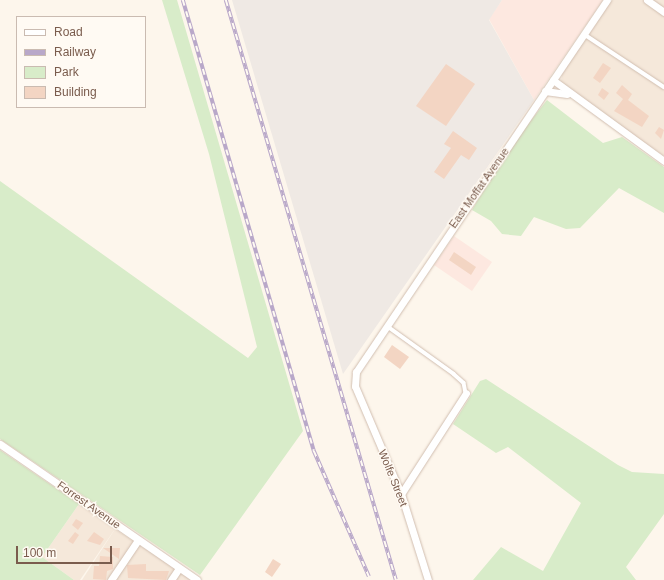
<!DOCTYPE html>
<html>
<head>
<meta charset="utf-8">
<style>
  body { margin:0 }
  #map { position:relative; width:664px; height:580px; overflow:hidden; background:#fdf6ec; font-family:Helvetica,sans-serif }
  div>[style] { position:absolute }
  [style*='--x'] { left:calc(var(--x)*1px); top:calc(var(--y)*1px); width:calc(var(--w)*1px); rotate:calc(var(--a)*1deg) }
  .residential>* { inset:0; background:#f5e8da }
  .commercial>* { inset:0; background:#fde8e0 }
  .industrial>* { inset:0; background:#efe9e4 }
  .green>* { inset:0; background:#d8ecc9 }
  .building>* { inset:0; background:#f3d5c3 }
  .roads { filter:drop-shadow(0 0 1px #d1beb0) drop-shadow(0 0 1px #d1beb0) }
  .service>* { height:3.5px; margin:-1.75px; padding:0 1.75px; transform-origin:1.75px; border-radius:1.75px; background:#fff }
  .minor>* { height:7px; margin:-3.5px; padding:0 3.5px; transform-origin:3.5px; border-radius:3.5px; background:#fff }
  .rail>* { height:3.5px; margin-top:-1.75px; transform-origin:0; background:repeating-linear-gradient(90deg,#fffaf3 0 6px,#b9a8c9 0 12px); box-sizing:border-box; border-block:1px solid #b9a8c9 }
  span { translate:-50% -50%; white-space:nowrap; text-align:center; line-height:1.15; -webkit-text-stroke:3px #fffaf3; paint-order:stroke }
  .street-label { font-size:11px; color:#7a5c4d }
  .legend { position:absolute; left:16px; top:16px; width:130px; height:92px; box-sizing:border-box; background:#fffaf3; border:1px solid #cabbb1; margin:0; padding:5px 7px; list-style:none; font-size:12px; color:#7a5c4d }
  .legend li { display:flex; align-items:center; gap:8px; height:20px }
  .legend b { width:20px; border:1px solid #cabbb1 }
  .scale { position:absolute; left:16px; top:546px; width:96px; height:18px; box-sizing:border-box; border:2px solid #7a5c4d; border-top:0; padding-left:5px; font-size:12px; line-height:14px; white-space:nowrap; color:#7a5c4d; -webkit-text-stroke:3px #fffaf3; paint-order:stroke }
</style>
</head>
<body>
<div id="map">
  <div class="residential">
    <i style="clip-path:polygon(611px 0,664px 0,664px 156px,566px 89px,561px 81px,563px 69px)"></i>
    <i style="clip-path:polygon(79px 504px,115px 529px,80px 580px,74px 580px,42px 557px)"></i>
    <i style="clip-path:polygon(115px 529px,192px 580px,82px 580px)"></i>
  </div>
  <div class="commercial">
    <i style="clip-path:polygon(502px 0,603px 0,534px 100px,489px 19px)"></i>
    <i style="clip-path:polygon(454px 236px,492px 262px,472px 291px,434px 265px)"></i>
  </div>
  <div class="industrial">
    <i style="clip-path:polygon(232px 0,502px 0,489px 20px,534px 100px,343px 374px)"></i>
  </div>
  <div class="green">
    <i style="clip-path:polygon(162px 0,177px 0,303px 431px,200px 575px,0 439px,0 181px,248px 358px,257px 347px,209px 154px)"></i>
    <i style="clip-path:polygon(547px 100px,603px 143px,622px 137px,664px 167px,664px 213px,619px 188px,580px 228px,566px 229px,534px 217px,521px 236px,502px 234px,491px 221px,472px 210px,506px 152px)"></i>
    <i style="clip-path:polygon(486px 379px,618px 465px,632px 472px,664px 474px,664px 514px,626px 567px,636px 580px,473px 580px,501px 547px,543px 571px,581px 503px,508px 447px,496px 453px,453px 424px,480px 381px)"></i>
    <i style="clip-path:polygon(0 450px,79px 504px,42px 557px,74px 580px,0 580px)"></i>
  </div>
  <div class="building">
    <i style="clip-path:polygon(603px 63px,611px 68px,600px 83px,593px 78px)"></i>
    <i style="clip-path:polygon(446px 64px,475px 84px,446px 126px,416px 106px)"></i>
    <i style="clip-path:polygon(622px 85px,632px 94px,628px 100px,649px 116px,642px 127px,614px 111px,623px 99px,616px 93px)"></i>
    <i style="clip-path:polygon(602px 88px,609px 93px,604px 100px,598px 95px)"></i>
    <i style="clip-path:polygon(659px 127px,664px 130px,661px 139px,655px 133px)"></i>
    <i style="clip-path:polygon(453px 131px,477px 148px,469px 160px,461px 155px,444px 179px,434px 172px,451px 148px,444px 144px)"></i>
    <i style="clip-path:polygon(454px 252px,476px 267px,471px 275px,449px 260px)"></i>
    <i style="clip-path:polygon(392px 345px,409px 357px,400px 369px,384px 357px)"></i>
    <i style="clip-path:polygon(76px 519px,83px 523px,78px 530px,72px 525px)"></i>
    <i style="clip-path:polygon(75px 532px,79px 535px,73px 544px,68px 541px)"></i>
    <i style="clip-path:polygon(94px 532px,104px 539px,100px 545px,87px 541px)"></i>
    <i style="clip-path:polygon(103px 548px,120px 548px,119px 559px)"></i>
    <i style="clip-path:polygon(100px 556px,113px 557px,113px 569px,107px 571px,106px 580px,93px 579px,94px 566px,99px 566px)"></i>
    <i style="clip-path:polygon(273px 559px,281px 564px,272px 577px,265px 572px)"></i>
    <i style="clip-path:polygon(146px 564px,146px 571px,169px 571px,166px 580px,128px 578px,127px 565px)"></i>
  </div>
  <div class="roads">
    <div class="service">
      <i style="--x:584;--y:34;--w:96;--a:33.5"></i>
      <i style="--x:387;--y:326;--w:82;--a:35.6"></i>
      <i style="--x:454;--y:374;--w:13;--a:42"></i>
      <i style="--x:464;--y:383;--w:10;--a:79"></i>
    </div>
    <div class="minor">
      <i style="--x:647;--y:0;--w:21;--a:35"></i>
      <i style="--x:553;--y:80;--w:137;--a:36.1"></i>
      <i style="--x:545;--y:91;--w:22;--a:8"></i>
      <i style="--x:0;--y:444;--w:239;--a:34.6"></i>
      <i style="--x:401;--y:494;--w:120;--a:-57.2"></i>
      <i style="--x:111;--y:580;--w:48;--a:-56"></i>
      <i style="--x:171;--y:580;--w:14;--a:-56"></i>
      <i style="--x:428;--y:580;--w:90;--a:-107.4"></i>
      <i style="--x:401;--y:494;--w:117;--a:-113.1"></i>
      <i style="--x:355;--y:386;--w:14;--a:-86"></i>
      <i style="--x:356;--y:372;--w:449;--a:-56"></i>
    </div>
  </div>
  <div class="rail">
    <i style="--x:183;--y:0;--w:470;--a:73.8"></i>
    <i style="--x:314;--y:451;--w:137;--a:66.3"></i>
    <i style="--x:226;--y:0;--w:604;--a:73.66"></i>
  </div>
  <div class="street-label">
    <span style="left:479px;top:188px;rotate:-55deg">East Moffat Avenue</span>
    <span style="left:393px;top:478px;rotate:68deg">Wolfe Street</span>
    <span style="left:89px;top:505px;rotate:35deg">Forrest Avenue</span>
  </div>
  <ul class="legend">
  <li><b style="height:5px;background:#fff"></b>Road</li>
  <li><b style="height:5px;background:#b9a8c9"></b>Railway</li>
  <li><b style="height:11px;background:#d8ecc9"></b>Park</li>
  <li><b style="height:11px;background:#f3d5c3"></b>Building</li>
  </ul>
  <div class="scale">100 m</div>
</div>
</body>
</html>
